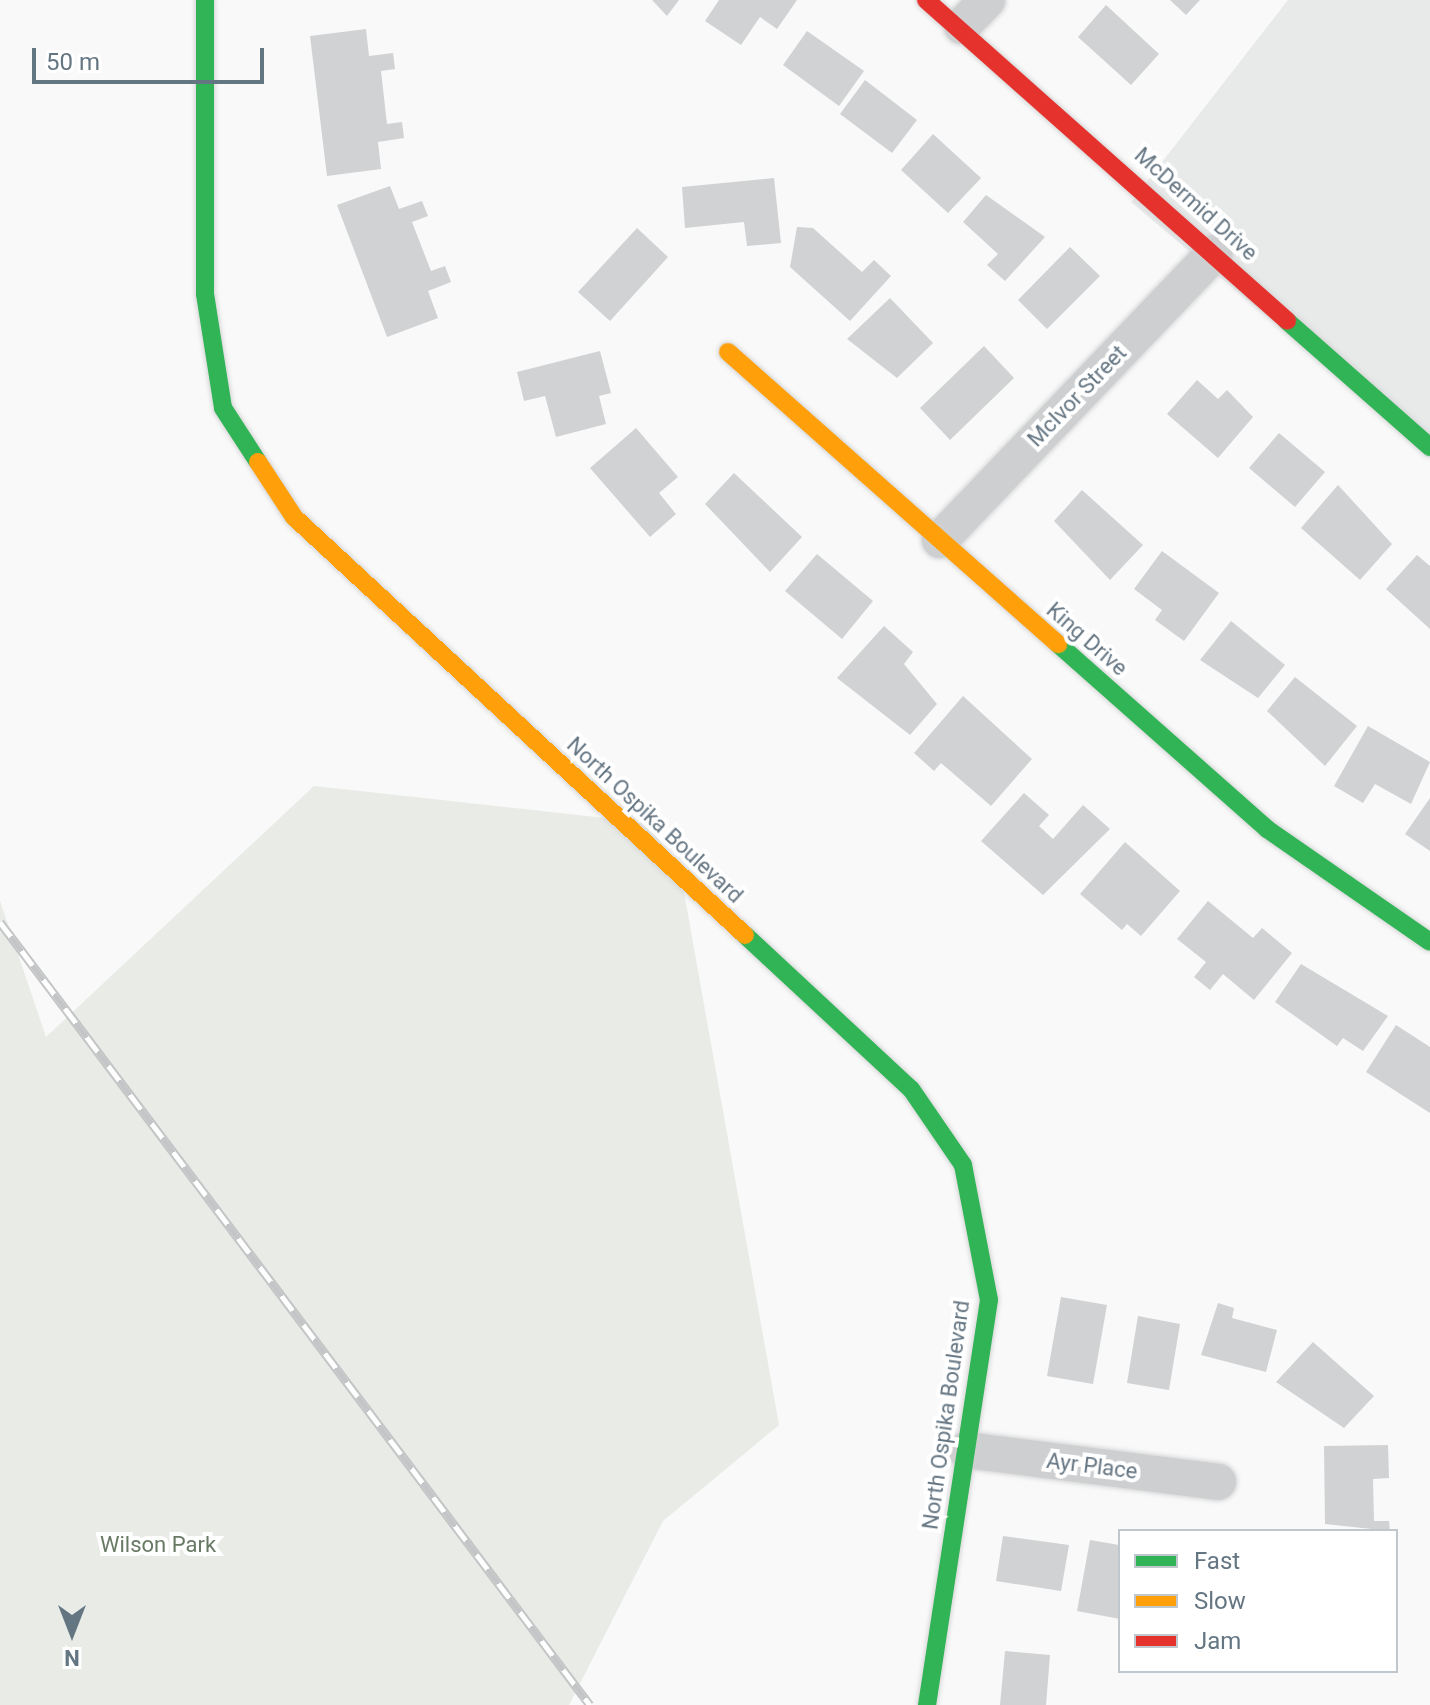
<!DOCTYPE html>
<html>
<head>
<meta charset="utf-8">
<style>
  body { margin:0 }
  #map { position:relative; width:1430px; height:1705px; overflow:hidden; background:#f9f9f9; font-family:Roboto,sans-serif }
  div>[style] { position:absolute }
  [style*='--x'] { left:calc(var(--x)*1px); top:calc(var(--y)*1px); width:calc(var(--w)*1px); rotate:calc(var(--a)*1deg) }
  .built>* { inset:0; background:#e8e9e9 }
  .green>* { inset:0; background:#e8ebe6 }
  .building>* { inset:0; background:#d0d2d3 }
  .roads { filter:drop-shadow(0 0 2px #d5d6d7) drop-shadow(0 0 2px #d5d6d7) }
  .street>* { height:36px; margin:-18px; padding:0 18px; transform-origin:18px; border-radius:18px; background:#cecfd0 }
  .fast>* { height:18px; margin:-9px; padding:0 9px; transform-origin:9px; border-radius:9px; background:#30b455 }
  .slow>* { height:18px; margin:-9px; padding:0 9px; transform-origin:9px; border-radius:9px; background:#ff9f0a }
  .jam>* { height:18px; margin:-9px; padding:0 9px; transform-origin:9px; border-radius:9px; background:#e5322d }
  .rail>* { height:9px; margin-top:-4.5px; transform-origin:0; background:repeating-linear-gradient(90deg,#fff 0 18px,#c3c5c6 0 36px); box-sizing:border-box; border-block:2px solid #c3c5c6 }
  span { translate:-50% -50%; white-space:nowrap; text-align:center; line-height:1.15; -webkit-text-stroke:8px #fff; paint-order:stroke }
  .street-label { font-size:22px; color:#657683 }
  .park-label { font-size:22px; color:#687a64 }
  .legend { position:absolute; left:1118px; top:1529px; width:280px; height:144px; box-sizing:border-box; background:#fff; border:2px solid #c1c8cd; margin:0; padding:10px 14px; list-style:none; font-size:24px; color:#657683 }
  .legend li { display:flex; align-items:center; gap:16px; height:40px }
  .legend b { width:40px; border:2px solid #c1c8cd }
  .north { position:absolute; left:32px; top:1593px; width:80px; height:80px; -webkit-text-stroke:6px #fff; paint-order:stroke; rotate:180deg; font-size:22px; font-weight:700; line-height:32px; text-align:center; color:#657683 }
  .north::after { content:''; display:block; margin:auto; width:28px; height:36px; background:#657683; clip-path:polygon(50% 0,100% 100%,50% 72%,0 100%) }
  .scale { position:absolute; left:32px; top:48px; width:232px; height:36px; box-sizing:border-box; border:4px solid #657683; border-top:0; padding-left:10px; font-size:24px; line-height:28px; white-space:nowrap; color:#657683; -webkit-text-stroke:6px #fff; paint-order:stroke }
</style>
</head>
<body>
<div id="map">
  <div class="built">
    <i style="clip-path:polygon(1288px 0,1430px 0,1430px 454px,1131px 202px)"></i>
  </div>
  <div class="green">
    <i style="clip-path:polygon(314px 786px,650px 823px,682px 881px,779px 1425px,663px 1521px,569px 1705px,0 1705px,0 901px,46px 1037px)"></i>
  </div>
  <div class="building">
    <i style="clip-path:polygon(652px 0,679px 0,667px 16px)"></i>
    <i style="clip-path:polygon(719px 0,797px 0,777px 29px,760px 17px,741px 45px,705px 21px)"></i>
    <i style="clip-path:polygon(1170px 0,1200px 0,1186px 15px)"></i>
    <i style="clip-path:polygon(1106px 5px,1159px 54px,1131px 85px,1078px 37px)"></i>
    <i style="clip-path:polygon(366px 29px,369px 56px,393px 53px,395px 69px,381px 71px,387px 124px,402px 122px,404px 138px,378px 142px,381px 169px,327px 176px,310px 36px)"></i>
    <i style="clip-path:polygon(807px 31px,864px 71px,839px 106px,783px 65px)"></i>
    <i style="clip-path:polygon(865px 80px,917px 120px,892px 153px,840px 114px)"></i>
    <i style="clip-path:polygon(933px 134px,981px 178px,948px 213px,901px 170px)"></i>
    <i style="clip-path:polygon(774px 178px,781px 243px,747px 246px,744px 222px,685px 228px,682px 187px)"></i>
    <i style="clip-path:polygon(390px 186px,399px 209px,422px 201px,428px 216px,412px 222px,431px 271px,445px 266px,451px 282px,428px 291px,438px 318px,387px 337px,337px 205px)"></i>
    <i style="clip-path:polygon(986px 195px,1045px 237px,1005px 281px,987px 265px,998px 254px,963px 222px)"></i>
    <i style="clip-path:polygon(797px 227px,813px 228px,862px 272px,874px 260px,891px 276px,850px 321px,790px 267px)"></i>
    <i style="clip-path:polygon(637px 228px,668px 257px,610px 321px,578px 292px)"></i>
    <i style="clip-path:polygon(1070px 247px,1100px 276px,1047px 329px,1018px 300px)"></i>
    <i style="clip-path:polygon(890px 298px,933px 343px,897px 378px,847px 339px)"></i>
    <i style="clip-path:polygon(984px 346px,1014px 378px,950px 440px,920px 408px)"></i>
    <i style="clip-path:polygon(600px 351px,611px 393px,599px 396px,606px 424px,556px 437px,545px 396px,524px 401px,517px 372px)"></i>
    <i style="clip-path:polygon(1197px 380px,1218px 399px,1227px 390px,1253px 417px,1218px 458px,1167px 414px)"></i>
    <i style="clip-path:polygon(636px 428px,678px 477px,659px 493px,676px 514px,650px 537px,590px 468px)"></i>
    <i style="clip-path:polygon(1279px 433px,1325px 472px,1295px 507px,1249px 468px)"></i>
    <i style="clip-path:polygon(734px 473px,802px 537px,770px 572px,705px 504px)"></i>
    <i style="clip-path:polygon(1338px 485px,1392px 544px,1360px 580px,1301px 528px)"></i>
    <i style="clip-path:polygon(1082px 490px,1143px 545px,1110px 580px,1054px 521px)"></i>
    <i style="clip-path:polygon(1162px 551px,1219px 593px,1184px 641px,1155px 620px,1162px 610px,1134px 589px)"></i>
    <i style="clip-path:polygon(817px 554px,873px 601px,842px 639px,785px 591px)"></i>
    <i style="clip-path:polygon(1417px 555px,1430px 566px,1430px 629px,1386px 589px)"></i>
    <i style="clip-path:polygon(1231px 621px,1285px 665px,1258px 698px,1200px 660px)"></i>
    <i style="clip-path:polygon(884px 626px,913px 652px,904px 664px,937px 704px,910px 735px,837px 678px)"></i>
    <i style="clip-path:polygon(1295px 677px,1357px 726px,1325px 766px,1267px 711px)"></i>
    <i style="clip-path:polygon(963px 696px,1032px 759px,991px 806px,941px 763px,934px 771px,914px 753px)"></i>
    <i style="clip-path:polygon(1368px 726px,1430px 762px,1411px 804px,1375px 784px,1363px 803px,1334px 786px)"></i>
    <i style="clip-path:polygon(1024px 793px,1049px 815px,1039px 826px,1053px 839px,1083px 805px,1110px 829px,1043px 895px,981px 841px)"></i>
    <i style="clip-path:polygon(1430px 798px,1430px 851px,1405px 834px)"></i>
    <i style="clip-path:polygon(1125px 842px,1180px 891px,1141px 936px,1127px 924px,1122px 930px,1080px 894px)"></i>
    <i style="clip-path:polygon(1208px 901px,1253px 938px,1262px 928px,1292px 953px,1254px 1000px,1223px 974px,1210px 990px,1194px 977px,1206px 962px,1177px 939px)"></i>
    <i style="clip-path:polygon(1301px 964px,1388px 1016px,1363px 1051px,1343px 1038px,1337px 1046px,1275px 1002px)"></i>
    <i style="clip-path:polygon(1396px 1025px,1430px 1047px,1430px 1113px,1366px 1072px)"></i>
    <i style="clip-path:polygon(1061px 1297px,1107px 1305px,1093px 1384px,1047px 1376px)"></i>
    <i style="clip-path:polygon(1218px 1303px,1234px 1308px,1232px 1318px,1277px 1330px,1266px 1372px,1201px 1355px)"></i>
    <i style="clip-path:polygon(1138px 1316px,1180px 1324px,1169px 1390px,1127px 1383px)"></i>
    <i style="clip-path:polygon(1313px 1342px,1374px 1396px,1344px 1428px,1276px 1382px)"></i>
    <i style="clip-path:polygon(1388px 1445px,1389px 1478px,1373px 1479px,1374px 1521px,1389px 1521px,1390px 1531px,1325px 1524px,1324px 1446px)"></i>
    <i style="clip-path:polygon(1003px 1536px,1069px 1545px,1061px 1591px,996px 1581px)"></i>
    <i style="clip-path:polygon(1090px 1540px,1119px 1545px,1120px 1619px,1077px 1611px)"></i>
    <i style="clip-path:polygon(1005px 1651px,1050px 1655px,1046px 1705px,1000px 1705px)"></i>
  </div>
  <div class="roads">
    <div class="street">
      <i style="--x:962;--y:26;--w:36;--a:-46"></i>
      <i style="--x:940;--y:540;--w:397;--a:-46.3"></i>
      <i style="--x:966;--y:1450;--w:254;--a:7.2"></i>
    </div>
    <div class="fast">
      <i style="--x:205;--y:0;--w:294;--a:90"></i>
      <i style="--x:205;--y:294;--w:115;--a:81"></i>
      <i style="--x:223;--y:408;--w:64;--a:57.1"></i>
      <i style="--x:1287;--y:321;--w:191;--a:41.4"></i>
      <i style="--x:1058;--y:644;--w:279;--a:41.5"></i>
      <i style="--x:1267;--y:829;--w:198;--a:34.7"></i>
      <i style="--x:745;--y:935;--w:226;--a:42.9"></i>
      <i style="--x:911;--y:1089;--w:92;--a:55.6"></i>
      <i style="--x:963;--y:1165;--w:137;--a:79.1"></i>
      <i style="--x:989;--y:1300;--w:410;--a:98.7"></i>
    </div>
    <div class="slow">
      <i style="--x:728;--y:352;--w:441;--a:41.5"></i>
      <i style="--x:258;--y:462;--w:66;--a:56.8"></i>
      <i style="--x:294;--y:517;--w:615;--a:42.83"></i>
    </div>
    <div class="jam">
      <i style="--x:926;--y:0;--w:483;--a:41.6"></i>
    </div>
  </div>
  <div class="rail">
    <i style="--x:0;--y:922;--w:980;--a:53"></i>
  </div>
  <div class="street-label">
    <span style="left:1196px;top:204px;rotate:42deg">McDermid Drive</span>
    <span style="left:1077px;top:396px;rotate:-46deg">McIvor Street</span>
    <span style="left:1087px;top:639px;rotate:41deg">King Drive</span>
    <span style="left:655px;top:820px;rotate:43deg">North Ospika Boulevard</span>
    <span style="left:946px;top:1415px;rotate:-82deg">North Ospika Boulevard</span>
    <span style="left:1092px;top:1466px;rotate:7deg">Ayr Place</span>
  </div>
  <div class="park-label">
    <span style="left:158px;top:1545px">Wilson Park</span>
  </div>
  <ul class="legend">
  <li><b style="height:10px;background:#30b455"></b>Fast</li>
  <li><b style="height:10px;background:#ff9f0a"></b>Slow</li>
  <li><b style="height:10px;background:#e5322d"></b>Jam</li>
  </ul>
  <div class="north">N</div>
  <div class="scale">50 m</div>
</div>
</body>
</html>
